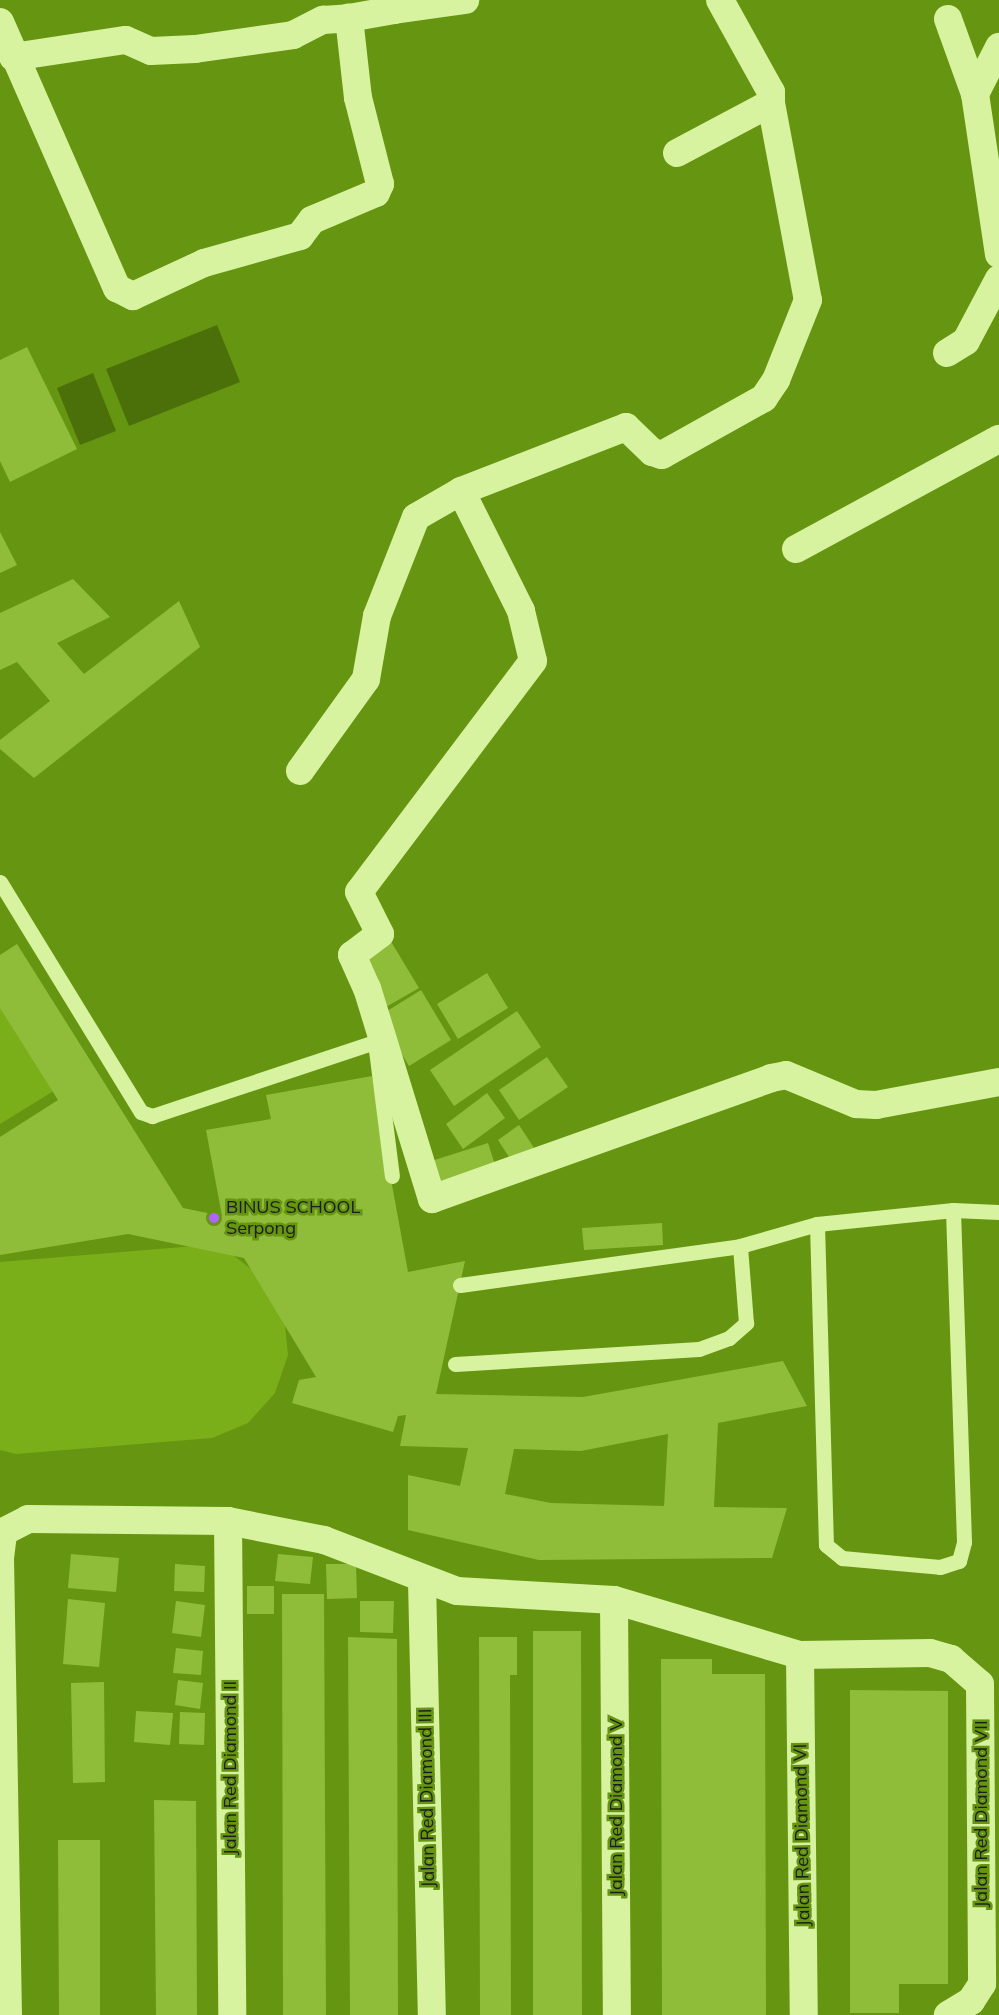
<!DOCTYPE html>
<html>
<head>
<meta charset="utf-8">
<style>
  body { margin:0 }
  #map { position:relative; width:999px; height:2015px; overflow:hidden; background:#669511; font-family:Mulish,sans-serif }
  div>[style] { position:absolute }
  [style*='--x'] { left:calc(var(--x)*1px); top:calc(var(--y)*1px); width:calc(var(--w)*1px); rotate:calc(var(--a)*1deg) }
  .green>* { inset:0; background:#7baf19 }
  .water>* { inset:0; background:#4b700a }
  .building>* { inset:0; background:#8fbd3a }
  .service>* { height:15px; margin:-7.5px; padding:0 7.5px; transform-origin:7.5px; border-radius:7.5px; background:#d7f39f }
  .minor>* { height:28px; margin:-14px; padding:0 14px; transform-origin:14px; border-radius:14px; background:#d7f39f }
  .dots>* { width:16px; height:16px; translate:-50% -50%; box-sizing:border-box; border:3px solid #669511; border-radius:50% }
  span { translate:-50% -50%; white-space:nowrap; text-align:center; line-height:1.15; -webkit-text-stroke:5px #669511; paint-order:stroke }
  .poi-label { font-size:18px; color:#1d1d1d }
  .left { translate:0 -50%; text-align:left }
  .street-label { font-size:18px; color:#1d1d1d }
</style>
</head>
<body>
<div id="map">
  <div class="green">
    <i style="clip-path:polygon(0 977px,65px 1084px,0 1124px)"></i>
    <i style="clip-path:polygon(195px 1246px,233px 1255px,265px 1280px,284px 1315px,288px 1355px,275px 1393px,248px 1423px,212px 1438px,16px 1454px,0 1450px,0 1262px)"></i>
  </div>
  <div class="water">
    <i style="clip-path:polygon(217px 325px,240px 382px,129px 426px,106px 369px)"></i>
    <i style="clip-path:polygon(93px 373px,116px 431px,80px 445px,57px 388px)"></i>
  </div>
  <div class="building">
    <i style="clip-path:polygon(27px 347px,77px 449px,10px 482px,0 461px,0 360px)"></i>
    <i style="clip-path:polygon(0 532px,17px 565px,0 573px)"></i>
    <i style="clip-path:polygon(73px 579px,110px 617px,57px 643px,84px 674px,179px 601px,200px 647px,34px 778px,0 749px,0 740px,50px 701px,17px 662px,0 670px,0 613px)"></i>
    <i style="clip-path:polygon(387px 935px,419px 988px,386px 1007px,354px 955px)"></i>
    <i style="clip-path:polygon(evenodd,17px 944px,183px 1208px,222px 1216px,206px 1130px,271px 1119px,266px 1095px,372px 1076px,408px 1272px,465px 1261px,436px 1394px,583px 1397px,783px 1361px,807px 1406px,718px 1423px,714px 1507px,787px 1508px,772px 1558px,539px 1560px,408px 1530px,408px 1475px,460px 1486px,468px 1448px,400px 1446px,406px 1415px,398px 1416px,393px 1432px,292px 1403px,299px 1380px,316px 1377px,244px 1258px,128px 1234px,0 1255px,0 1137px,58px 1100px,0 1008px,0 955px,17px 944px,668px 1434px,664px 1506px,551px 1503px,505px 1494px,514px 1449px,581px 1451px,668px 1434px)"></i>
    <i style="clip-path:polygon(487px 973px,508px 1008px,458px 1039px,437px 1004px)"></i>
    <i style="clip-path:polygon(421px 990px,451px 1040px,409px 1066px,379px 1016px)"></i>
    <i style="clip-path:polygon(517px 1011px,541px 1047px,454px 1106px,430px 1070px)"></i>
    <i style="clip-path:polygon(547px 1057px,568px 1087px,519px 1120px,499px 1090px)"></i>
    <i style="clip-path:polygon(487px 1093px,505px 1118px,463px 1149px,446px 1124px)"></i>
    <i style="clip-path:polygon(519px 1125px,534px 1148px,513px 1163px,498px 1140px)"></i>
    <i style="clip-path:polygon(488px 1143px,497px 1171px,431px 1192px,422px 1164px)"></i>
    <i style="clip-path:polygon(662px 1223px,663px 1245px,584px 1250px,582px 1228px)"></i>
    <i style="clip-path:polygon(71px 1554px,119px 1558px,116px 1592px,68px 1588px)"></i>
    <i style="clip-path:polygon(278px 1554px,313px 1557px,310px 1584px,275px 1581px)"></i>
    <i style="clip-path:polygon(175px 1564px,205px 1566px,204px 1592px,174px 1591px)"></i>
    <i style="clip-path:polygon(326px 1564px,356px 1564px,357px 1598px,327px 1599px)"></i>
    <i style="clip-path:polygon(247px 1586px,274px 1586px,274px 1614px,247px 1614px)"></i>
    <i style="clip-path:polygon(282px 1594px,324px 1594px,326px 2015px,283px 2015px)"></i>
    <i style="clip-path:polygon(68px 1599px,105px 1603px,99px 1667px,63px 1664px)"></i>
    <i style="clip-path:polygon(176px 1601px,205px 1605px,201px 1637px,172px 1633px)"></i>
    <i style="clip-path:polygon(360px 1601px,394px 1601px,393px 1633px,360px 1632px)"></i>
    <i style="clip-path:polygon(533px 1631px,581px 1631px,582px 2015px,533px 2015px)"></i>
    <i style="clip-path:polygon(348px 1637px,397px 1639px,398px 2015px,350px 2015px)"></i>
    <i style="clip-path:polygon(479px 1637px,517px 1637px,517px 1675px,510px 1675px,511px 2015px,480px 2015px)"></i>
    <i style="clip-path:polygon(176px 1648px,203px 1651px,201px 1675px,173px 1673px)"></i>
    <i style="clip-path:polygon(661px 1659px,712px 1659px,712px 1674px,765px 1674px,766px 2015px,662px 2015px)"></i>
    <i style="clip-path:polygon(178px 1680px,203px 1683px,200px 1709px,175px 1705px)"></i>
    <i style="clip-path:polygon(104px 1682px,105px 1782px,73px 1783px,71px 1683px)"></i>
    <i style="clip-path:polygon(850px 1690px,948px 1691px,948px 1984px,899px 1984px,899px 2013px,850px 2013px)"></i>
    <i style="clip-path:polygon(136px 1711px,173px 1713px,170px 1745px,134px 1742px)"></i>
    <i style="clip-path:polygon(180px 1712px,205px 1713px,204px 1745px,179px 1744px)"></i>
    <i style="clip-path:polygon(154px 1800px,196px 1801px,197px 2015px,156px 2015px)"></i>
    <i style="clip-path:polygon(58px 1840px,100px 1840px,100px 2015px,59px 2015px)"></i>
  </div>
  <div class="service">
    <i style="--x:0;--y:882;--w:270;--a:58.5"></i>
    <i style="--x:141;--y:1112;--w:12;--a:20"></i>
    <i style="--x:152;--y:1116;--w:235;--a:-18.4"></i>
    <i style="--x:375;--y:1042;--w:135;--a:82.8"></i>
    <i style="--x:817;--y:1224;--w:321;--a:88.4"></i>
    <i style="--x:826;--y:1545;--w:21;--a:39"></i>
    <i style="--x:842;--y:1558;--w:98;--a:5.2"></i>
    <i style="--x:940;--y:1567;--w:20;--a:-18"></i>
    <i style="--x:959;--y:1561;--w:20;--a:-75"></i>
    <i style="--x:964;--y:1542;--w:332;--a:-91.9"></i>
    <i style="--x:460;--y:1285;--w:283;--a:-7.9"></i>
    <i style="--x:740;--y:1246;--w:80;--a:-15.9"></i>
    <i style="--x:817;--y:1224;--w:137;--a:-5.9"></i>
    <i style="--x:953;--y:1210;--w:46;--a:2.5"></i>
    <i style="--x:455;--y:1364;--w:244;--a:-3.5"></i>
    <i style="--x:699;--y:1349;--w:32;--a:-20"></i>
    <i style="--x:729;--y:1338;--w:23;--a:-41"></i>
    <i style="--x:746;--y:1323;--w:77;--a:-94.5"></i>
  </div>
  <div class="minor">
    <i style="--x:394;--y:10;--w:72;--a:-8"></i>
    <i style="--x:948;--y:19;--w:80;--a:70.2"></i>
    <i style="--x:975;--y:94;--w:162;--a:81.5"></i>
    <i style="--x:0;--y:22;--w:291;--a:66.3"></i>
    <i style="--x:117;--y:288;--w:18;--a:27"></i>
    <i style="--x:133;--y:296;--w:78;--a:-24.9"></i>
    <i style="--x:204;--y:263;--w:100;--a:-15.7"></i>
    <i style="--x:300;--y:236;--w:20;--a:-53"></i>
    <i style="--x:312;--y:220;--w:69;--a:-22.9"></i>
    <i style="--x:376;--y:193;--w:10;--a:-66"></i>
    <i style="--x:380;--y:184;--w:89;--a:-104.3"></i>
    <i style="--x:358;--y:98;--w:81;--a:-96.4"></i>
    <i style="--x:349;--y:18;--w:46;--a:-10.1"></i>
    <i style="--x:394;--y:10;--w:10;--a:-96"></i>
    <i style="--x:13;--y:57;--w:114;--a:-8.6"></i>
    <i style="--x:126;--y:40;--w:27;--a:24"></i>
    <i style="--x:151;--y:51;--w:44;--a:-2.6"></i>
    <i style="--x:195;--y:49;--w:99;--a:-8.1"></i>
    <i style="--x:293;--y:35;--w:34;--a:-27"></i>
    <i style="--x:323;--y:20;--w:26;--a:-4"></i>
    <i style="--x:975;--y:94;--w:53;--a:-62.9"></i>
    <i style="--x:771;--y:103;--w:200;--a:79.4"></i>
    <i style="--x:808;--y:300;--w:86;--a:111.8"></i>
    <i style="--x:776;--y:380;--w:22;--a:124"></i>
    <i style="--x:764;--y:398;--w:117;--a:150.8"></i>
    <i style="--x:662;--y:455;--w:10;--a:-163"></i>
    <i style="--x:652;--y:452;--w:36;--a:-136"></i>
    <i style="--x:626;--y:427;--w:177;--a:158.8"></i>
    <i style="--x:461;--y:491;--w:134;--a:63.4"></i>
    <i style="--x:521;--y:611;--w:51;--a:76.5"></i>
    <i style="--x:533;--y:661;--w:289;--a:127"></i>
    <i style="--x:359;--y:892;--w:47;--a:63.4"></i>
    <i style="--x:380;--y:934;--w:35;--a:143"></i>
    <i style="--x:352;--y:955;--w:36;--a:66"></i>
    <i style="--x:367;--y:988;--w:221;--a:72.9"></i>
    <i style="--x:432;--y:1199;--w:360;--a:-19.6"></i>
    <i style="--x:771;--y:1078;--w:15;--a:-11"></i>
    <i style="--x:786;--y:1075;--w:76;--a:22.5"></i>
    <i style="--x:856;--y:1104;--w:20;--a:3"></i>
    <i style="--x:876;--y:1105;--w:125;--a:-10.6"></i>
    <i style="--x:677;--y:153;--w:106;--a:-28"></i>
    <i style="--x:771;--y:103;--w:11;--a:-90"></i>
    <i style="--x:771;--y:92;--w:105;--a:-119"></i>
    <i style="--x:947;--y:353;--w:22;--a:-32"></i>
    <i style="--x:966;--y:341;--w:70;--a:-62"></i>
    <i style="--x:796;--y:549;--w:231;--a:-28.5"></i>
    <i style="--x:300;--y:771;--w:113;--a:-54.3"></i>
    <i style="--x:366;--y:679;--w:64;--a:-80.1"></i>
    <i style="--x:377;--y:616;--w:106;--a:-68.5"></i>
    <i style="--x:416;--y:517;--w:52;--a:-30"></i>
    <i style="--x:228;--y:1521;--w:494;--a:89.5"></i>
    <i style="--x:0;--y:1558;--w:26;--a:-83"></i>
    <i style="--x:3;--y:1532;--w:28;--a:-27"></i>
    <i style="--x:28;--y:1519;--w:200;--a:0.6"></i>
    <i style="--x:228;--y:1521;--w:98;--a:11.2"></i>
    <i style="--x:324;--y:1540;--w:142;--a:21"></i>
    <i style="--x:457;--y:1591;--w:157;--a:3.3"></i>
    <i style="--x:614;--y:1600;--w:194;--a:16.5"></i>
    <i style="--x:800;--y:1655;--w:130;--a:-0.9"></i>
    <i style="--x:930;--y:1653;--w:22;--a:16"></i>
    <i style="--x:951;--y:1659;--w:38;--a:41"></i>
    <i style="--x:980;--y:1684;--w:300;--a:89.6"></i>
    <i style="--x:982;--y:1984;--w:20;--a:123"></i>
    <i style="--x:971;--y:2001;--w:27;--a:149"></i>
    <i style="--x:0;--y:1558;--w:457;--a:89"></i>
    <i style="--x:422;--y:1581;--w:434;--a:88.7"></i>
    <i style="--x:614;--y:1600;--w:415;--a:89.6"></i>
    <i style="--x:800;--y:1655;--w:360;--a:89.4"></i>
  </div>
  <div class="dots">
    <i style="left:214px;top:1218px;background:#b162ff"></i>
  </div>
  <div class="poi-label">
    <span class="left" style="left:226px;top:1218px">BINUS SCHOOL<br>Serpong</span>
  </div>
  <div class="street-label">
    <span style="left:230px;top:1768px;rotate:-90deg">Jalan Red Diamond II</span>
    <span style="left:427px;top:1798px;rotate:-91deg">Jalan Red Diamond III</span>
    <span style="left:616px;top:1807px;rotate:-90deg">Jalan Red Diamond V</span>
    <span style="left:981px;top:1814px;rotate:-90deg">Jalan Red Diamond VII</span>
    <span style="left:802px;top:1835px;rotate:-91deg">Jalan Red Diamond VI</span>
  </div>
</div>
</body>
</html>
